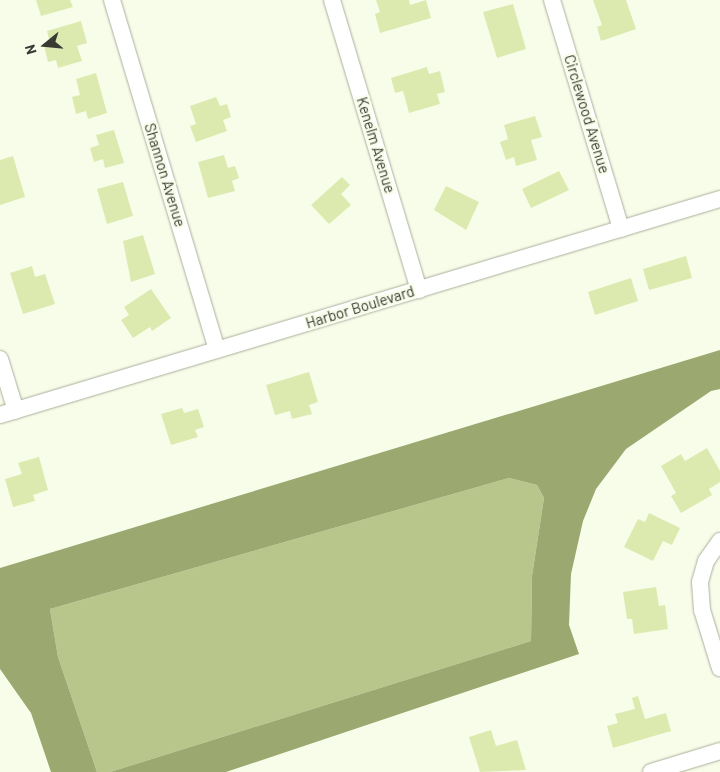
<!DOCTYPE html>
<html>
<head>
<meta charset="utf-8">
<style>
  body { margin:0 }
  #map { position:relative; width:720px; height:772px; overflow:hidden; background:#f8fdea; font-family:Barlow,sans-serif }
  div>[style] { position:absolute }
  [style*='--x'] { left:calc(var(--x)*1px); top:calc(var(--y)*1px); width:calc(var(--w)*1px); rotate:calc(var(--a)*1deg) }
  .forest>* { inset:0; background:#b8c68c }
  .water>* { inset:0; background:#9ba870 }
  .building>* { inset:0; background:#dceaaf }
  .roads { filter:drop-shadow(0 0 1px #aaaf9d) drop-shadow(0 0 1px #aaaf9d) }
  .minor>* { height:16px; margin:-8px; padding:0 8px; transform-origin:8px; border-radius:8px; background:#fff }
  span { translate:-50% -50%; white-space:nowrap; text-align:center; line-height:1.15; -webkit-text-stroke:5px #f8fdea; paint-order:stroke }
  .street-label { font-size:15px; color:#383a33 }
  .north { position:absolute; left:20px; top:20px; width:50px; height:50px; -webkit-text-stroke:4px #f8fdea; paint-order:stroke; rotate:253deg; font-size:14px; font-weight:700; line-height:20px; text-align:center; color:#383a33 }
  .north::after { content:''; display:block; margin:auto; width:18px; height:22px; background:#383a33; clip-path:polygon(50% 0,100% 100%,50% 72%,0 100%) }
</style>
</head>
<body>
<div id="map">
  <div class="forest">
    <i style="clip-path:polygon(509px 478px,537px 485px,544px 498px,532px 576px,531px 641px,110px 772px,97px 772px,58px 657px,50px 609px)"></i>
  </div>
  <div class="water">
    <i style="clip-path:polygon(720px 350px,720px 389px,711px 391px,626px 449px,596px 489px,583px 521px,571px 574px,569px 625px,579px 654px,226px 772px,110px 772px,531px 641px,532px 576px,544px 498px,537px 485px,509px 478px,50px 609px,58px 657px,97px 772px,51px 772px,31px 713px,0 669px,0 568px)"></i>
  </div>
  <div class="building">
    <i style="clip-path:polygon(36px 0,70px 0,73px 7px,41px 16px)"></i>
    <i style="clip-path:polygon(376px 0,409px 0,410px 5px,426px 0,431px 18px,380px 33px,375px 14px,380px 12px)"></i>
    <i style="clip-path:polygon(593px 0,626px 0,636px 29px,601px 41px,597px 27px,602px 25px)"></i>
    <i style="clip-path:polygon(513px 4px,526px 49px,497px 58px,483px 12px)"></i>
    <i style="clip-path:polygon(81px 21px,87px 43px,77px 46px,82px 61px,58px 68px,56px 60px,48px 62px,44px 46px,50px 44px,47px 31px)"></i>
    <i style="clip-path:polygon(427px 67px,429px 74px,440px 71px,445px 92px,437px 94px,440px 104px,409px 113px,403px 91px,395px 93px,391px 78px)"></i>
    <i style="clip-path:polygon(96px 73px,107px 113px,88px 119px,86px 111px,76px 114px,72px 97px,80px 95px,76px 79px)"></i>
    <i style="clip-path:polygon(216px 97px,220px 106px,227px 104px,231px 117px,223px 120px,227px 131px,196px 142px,190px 126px,196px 124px,190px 106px)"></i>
    <i style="clip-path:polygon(535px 116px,542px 137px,531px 140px,537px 160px,516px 166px,514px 157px,506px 160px,500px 142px,508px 139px,504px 125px)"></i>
    <i style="clip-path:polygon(114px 130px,124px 163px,105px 168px,103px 159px,94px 162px,90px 148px,99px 145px,96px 135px)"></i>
    <i style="clip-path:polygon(224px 155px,228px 168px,235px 166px,239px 178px,232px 181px,235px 191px,208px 198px,198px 162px)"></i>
    <i style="clip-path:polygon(13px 156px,25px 197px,0 205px,0 160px)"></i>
    <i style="clip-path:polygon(559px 171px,569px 190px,531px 208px,522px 189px)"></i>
    <i style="clip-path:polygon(342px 177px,350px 185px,341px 194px,351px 205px,329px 224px,311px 205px)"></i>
    <i style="clip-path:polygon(123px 182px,133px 216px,107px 224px,97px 189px)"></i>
    <i style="clip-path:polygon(446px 186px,479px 202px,466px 230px,434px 210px)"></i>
    <i style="clip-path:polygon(143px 235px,155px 274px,131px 282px,123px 241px)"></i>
    <i style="clip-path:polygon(686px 256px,692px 278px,649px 290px,643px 269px)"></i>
    <i style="clip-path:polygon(32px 266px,35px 277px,45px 274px,55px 304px,23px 314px,10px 273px)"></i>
    <i style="clip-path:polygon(631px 278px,638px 301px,595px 315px,588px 292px)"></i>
    <i style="clip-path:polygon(151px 289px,171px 318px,152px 331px,150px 327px,133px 338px,121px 320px,129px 315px,124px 307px)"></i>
    <i style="clip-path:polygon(309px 372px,318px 402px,309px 405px,312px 414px,292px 419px,290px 411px,275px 415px,266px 385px)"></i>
    <i style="clip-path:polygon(182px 408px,184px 413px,198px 409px,204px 427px,195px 430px,198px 437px,171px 445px,161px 414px)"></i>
    <i style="clip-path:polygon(707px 448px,720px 471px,720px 482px,709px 489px,712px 495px,681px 513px,671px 496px,676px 493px,661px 466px,681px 454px,685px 461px)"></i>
    <i style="clip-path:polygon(39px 457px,48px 490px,33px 495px,35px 501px,13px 507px,5px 479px,22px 474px,18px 463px)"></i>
    <i style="clip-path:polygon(649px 513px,680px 528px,672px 545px,663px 541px,653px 561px,624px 547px,638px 519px,645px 522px)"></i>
    <i style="clip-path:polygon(656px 587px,659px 606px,665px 605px,668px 629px,634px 634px,632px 619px,627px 619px,623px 592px)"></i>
    <i style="clip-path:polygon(638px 696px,645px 719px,666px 713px,671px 731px,613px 748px,607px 726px,618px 723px,615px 714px,635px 709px,632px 698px)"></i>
    <i style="clip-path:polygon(491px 730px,496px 746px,517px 740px,526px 770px,480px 772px,469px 737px)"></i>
  </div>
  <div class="roads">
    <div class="minor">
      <i style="--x:112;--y:0;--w:365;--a:73.3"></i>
      <i style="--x:332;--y:0;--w:303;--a:73.3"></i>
      <i style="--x:552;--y:0;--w:239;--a:73.2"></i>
      <i style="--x:0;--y:359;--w:54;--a:72.9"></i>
      <i style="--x:0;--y:415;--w:752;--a:-16.7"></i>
      <i style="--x:720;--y:541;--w:24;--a:125"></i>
      <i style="--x:706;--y:561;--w:22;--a:106"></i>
      <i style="--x:700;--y:582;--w:28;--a:86"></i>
      <i style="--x:702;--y:610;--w:61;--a:72.8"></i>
      <i style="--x:651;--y:772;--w:72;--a:-16.9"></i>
    </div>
  </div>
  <div class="street-label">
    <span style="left:587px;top:114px;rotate:73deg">Circlewood Avenue</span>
    <span style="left:376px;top:145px;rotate:73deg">Kenelm Avenue</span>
    <span style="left:165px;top:175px;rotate:73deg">Shannon Avenue</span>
    <span style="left:360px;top:307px;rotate:-17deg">Harbor Boulevard</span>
  </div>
  <div class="north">N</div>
</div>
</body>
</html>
